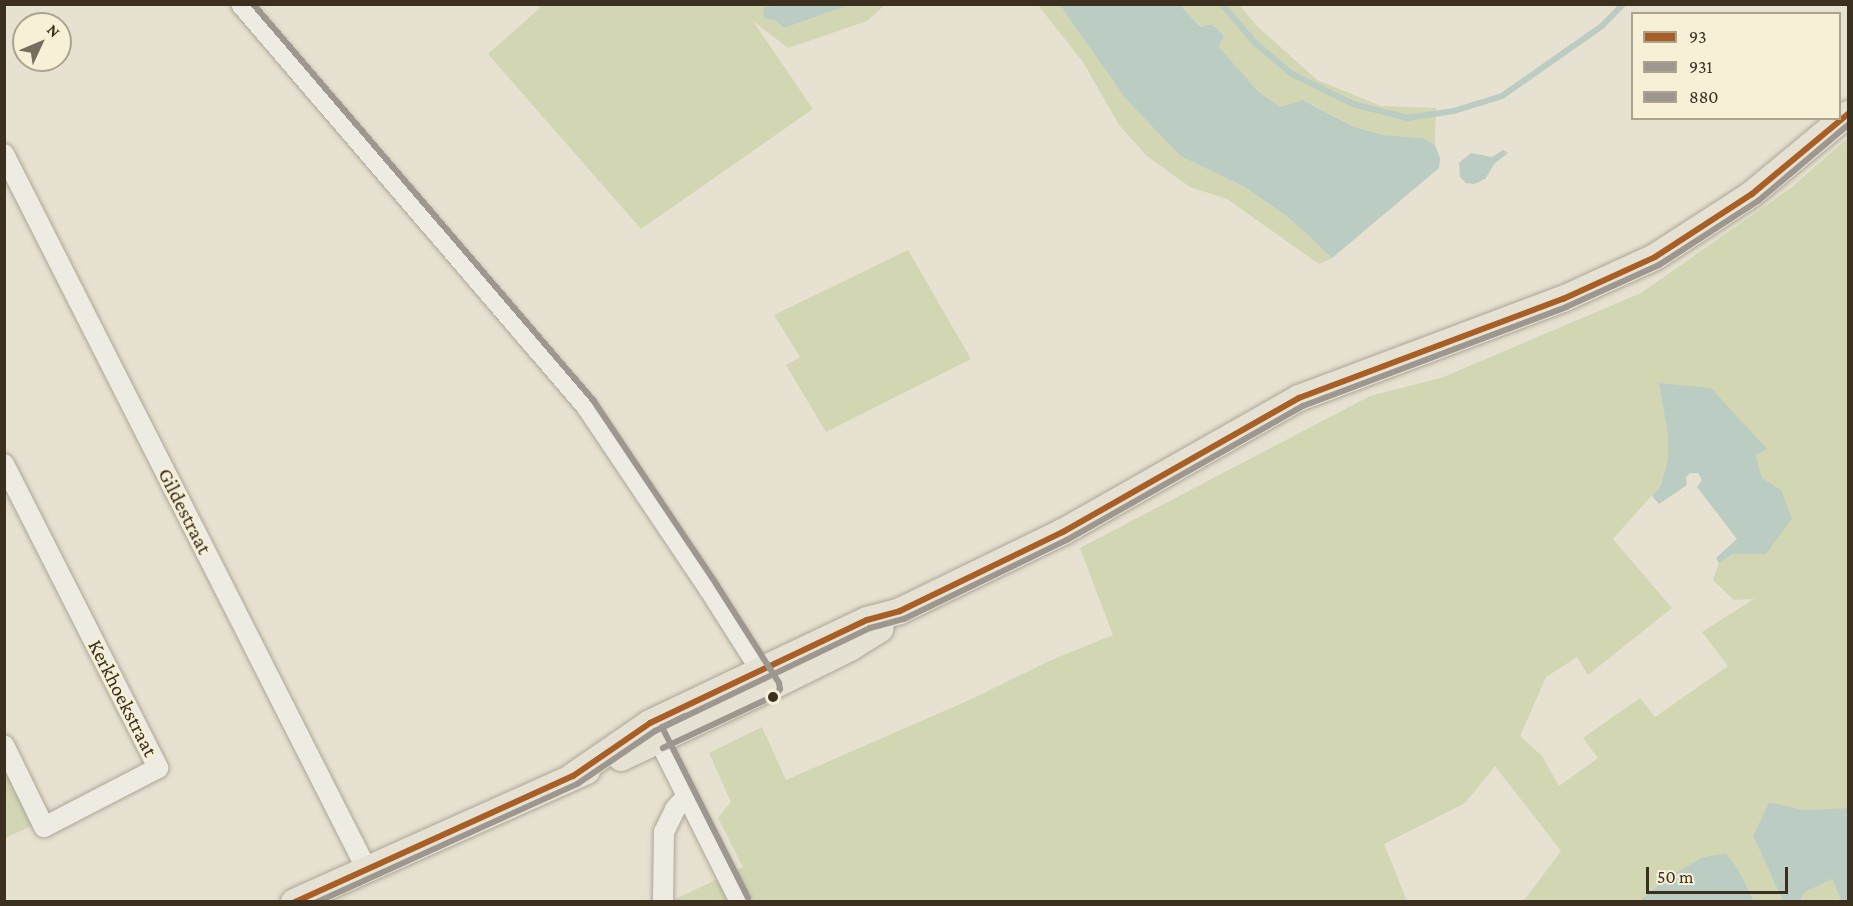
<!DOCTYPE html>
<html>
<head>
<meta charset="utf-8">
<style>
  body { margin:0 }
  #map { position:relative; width:1853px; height:906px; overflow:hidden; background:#e6e1d0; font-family:"Crimson Pro",serif }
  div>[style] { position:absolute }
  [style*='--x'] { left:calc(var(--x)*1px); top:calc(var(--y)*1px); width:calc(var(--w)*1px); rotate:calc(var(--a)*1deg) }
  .green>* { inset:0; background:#d3d6b3 }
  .water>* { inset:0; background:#bbccc3 }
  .stream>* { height:6px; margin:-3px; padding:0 3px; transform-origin:3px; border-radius:3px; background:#bbccc3 }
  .roads { filter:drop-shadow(0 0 2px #aca698) drop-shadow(0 0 2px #aca698) }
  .minor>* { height:20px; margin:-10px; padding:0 10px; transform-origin:10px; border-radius:10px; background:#eeebe2 }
  .major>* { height:26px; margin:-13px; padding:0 13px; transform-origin:13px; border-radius:13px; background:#e5e2d3 }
  .bus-1>* { height:6px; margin:-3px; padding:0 3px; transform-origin:3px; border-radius:3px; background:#a85e24 }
  .bus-2>* { height:6px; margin:-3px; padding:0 3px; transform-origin:3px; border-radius:3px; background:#9d9790 }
  .bus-3>* { height:6px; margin:-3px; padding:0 3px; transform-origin:3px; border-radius:3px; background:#9d9790 }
  .dots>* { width:16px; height:16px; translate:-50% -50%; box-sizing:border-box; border:3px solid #f6f0d7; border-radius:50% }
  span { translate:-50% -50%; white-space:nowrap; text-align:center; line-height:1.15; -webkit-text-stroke:5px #f6f0d7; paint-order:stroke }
  .street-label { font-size:21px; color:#3b2f20 }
  .frame { position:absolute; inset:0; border:6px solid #3b2f20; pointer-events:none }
  .legend { position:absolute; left:1631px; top:12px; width:210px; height:108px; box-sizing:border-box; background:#f6f0d7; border:2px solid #aba38e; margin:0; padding:8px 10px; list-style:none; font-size:18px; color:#3b2f20 }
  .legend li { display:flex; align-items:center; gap:12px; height:30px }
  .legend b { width:30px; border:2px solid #aba38e }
  .north { position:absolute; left:12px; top:12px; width:60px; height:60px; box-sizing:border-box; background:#f6f0d7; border:2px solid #aba38e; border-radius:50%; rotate:46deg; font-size:16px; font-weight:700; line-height:24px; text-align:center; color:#3b2f20 }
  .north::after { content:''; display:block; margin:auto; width:21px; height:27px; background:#776d5e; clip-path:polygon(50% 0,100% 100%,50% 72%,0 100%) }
  .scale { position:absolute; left:1646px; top:867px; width:142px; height:27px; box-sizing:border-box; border:3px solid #3b2f20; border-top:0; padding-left:8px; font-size:18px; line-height:21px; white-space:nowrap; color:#3b2f20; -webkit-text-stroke:4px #f6f0d7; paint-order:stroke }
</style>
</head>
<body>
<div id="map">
  <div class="green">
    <i style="clip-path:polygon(538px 5px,774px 5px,764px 8px,784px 28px,849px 5px,885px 5px,867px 21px,788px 48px,753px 21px,813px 109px,641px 229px,488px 54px,540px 8px)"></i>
    <i style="clip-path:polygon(1038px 5px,1060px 5px,1125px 98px,1180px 156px,1243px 186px,1287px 216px,1332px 258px,1319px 264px,1227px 199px,1190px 187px,1147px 156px,1119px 125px,1083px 62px)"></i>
    <i style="clip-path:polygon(1180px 5px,1239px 5px,1259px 28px,1317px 80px,1381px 106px,1436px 108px,1435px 145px,1422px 138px,1383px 135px,1354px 127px,1304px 100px,1281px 108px,1258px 91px,1219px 47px,1224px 34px,1212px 24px,1202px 27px)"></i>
    <i style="clip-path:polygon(evenodd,1848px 138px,1848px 808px,1803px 810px,1769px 802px,1753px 836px,1783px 901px,1754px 901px,1738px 869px,1725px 853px,1703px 857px,1668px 877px,1639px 901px,1520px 901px,1526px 898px,1561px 851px,1495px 766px,1465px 803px,1384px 844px,1407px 901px,669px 902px,743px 867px,718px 818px,731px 802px,709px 753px,762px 727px,786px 780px,974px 698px,1049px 661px,1113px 635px,1080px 548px,1370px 396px,1441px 378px,1641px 293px,1791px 188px,1848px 138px,1659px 383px,1766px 449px,1756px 454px,1762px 478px,1781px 490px,1766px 554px,1733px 554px,1719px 563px,1713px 580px,1734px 600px,1754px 599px,1702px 632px,1728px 666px,1655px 717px,1640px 698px,1583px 738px,1598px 758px,1559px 786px,1542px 756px,1520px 736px,1546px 677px,1577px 657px,1588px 675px,1672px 608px,1613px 539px,1661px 485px,1668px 459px,1668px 436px,1659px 383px)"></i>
    <i style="clip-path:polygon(908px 250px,971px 359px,826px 432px,786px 365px,800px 357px,774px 315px)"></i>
    <i style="clip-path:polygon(4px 762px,34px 825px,5px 838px,4px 838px)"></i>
    <i style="clip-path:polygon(1832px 879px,1841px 899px,1800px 902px,1805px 892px)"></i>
  </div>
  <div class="water">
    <i style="clip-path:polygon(774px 5px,774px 4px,849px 5px,784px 28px,775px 20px,764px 18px,763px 8px)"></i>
    <i style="clip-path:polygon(1060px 5px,1180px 5px,1201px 27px,1212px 24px,1224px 35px,1219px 47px,1258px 91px,1280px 107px,1303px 100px,1354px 127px,1383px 135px,1422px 138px,1435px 145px,1440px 158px,1439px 168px,1332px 258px,1287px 216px,1243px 186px,1180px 156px,1125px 98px)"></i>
    <i style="clip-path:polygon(1503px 150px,1508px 153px,1495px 163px,1485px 179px,1474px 184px,1466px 183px,1460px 177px,1459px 163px,1471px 153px,1492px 157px)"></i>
    <i style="clip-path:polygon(1659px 383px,1711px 388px,1767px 449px,1756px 455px,1762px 478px,1781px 490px,1792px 518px,1766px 554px,1733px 554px,1719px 563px,1716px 558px,1737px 539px,1697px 487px,1702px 480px,1698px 473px,1690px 473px,1686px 477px,1687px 485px,1659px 504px,1652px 496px,1661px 485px,1668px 459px,1668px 436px)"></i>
    <i style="clip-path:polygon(1769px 802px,1803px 810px,1848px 808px,1848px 901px,1833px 901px,1841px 899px,1832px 879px,1805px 892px,1800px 901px,1783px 901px,1753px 836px)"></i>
    <i style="clip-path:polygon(1726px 853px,1738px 869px,1754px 901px,1639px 901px,1668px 877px,1703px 857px)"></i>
  </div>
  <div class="stream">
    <i style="--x:1222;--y:4;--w:51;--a:49.8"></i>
    <i style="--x:1255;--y:43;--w:48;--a:40"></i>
    <i style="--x:1292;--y:74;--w:68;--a:26.2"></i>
    <i style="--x:1353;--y:104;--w:56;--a:14.5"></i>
    <i style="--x:1407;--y:118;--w:48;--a:-8.5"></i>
    <i style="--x:1454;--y:111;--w:50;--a:-17.4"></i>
    <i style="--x:1502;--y:96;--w:122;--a:-35"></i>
    <i style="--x:1602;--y:26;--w:30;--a:-46"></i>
  </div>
  <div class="roads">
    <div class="minor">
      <i style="--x:241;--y:4;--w:530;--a:49.36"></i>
      <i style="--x:586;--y:406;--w:220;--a:56.1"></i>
      <i style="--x:709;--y:589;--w:108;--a:57.5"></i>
      <i style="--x:4;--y:154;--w:801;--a:63.11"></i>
      <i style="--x:4;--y:464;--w:341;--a:63.1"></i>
      <i style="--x:158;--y:768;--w:128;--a:152.6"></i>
      <i style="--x:44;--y:827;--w:91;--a:-116"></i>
      <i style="--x:654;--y:730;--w:192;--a:63.4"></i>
      <i style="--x:663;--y:902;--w:70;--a:-89.2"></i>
      <i style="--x:664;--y:832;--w:25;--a:-64"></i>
      <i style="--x:675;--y:809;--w:18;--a:-47"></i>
    </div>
    <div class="major">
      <i style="--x:621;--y:758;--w:166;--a:-25.3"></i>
      <i style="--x:771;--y:687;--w:88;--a:-26.3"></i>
      <i style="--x:850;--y:648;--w:36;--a:-32"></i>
      <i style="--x:573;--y:776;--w:93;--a:-34.5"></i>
      <i style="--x:650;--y:723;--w:240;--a:-25.4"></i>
      <i style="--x:867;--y:620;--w:34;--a:-15"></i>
      <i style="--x:900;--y:611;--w:181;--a:-25.9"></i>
      <i style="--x:1063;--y:532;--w:271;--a:-29.6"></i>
      <i style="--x:1299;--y:398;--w:282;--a:-20.6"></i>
      <i style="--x:1563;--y:299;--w:101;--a:-24.5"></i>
      <i style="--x:1655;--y:257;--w:116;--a:-33"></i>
      <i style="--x:1752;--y:194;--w:125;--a:-39.8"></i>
      <i style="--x:294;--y:902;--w:321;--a:-24.1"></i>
    </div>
  </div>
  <div class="bus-1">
    <i style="--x:295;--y:902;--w:305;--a:-24.4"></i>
    <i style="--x:573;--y:776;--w:93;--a:-34.5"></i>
    <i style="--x:650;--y:723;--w:240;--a:-25.4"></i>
    <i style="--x:867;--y:620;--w:34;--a:-15"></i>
    <i style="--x:900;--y:611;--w:181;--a:-25.9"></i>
    <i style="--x:1063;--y:532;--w:271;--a:-29.6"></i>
    <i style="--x:1299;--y:398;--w:282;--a:-20.6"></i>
    <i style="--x:1563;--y:299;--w:101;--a:-24.5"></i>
    <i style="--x:1655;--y:257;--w:116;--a:-33"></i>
    <i style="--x:1752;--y:194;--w:125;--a:-39.8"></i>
  </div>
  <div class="bus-2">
    <i style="--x:317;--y:902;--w:286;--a:-24.4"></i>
    <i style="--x:577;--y:784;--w:94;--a:-34.2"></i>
    <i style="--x:655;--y:731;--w:238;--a:-25.6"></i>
    <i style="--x:870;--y:628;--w:35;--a:-15"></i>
    <i style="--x:904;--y:619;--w:181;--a:-25.9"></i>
    <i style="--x:1067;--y:540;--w:271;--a:-29.6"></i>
    <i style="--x:1303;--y:406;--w:281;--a:-20.6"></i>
    <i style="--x:1566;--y:307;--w:102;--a:-24.3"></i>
    <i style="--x:1659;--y:265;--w:118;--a:-32.9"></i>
    <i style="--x:1758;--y:201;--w:118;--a:-40.2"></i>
  </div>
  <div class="bus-3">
    <i style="--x:253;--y:4;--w:522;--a:49.35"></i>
    <i style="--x:593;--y:400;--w:221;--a:56.2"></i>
    <i style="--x:716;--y:584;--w:117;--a:57.5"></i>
    <i style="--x:779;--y:683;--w:6;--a:81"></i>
    <i style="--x:780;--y:689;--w:7;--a:124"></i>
    <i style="--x:776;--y:695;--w:125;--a:154.9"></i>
    <i style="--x:685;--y:716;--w:25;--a:154"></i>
    <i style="--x:662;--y:727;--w:191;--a:63.3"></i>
  </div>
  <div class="dots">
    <i style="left:773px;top:697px;background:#3b2f20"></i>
  </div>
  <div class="street-label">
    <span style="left:185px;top:511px;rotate:63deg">Gildestraat</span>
    <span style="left:123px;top:698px;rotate:63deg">Kerkhoekstraat</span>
  </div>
  <div class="frame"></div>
  <ul class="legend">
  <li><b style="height:8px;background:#a85e24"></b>93</li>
  <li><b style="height:8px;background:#9d9790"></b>931</li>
  <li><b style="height:8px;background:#9d9790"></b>880</li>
  </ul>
  <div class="north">N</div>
  <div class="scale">50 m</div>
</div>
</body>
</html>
